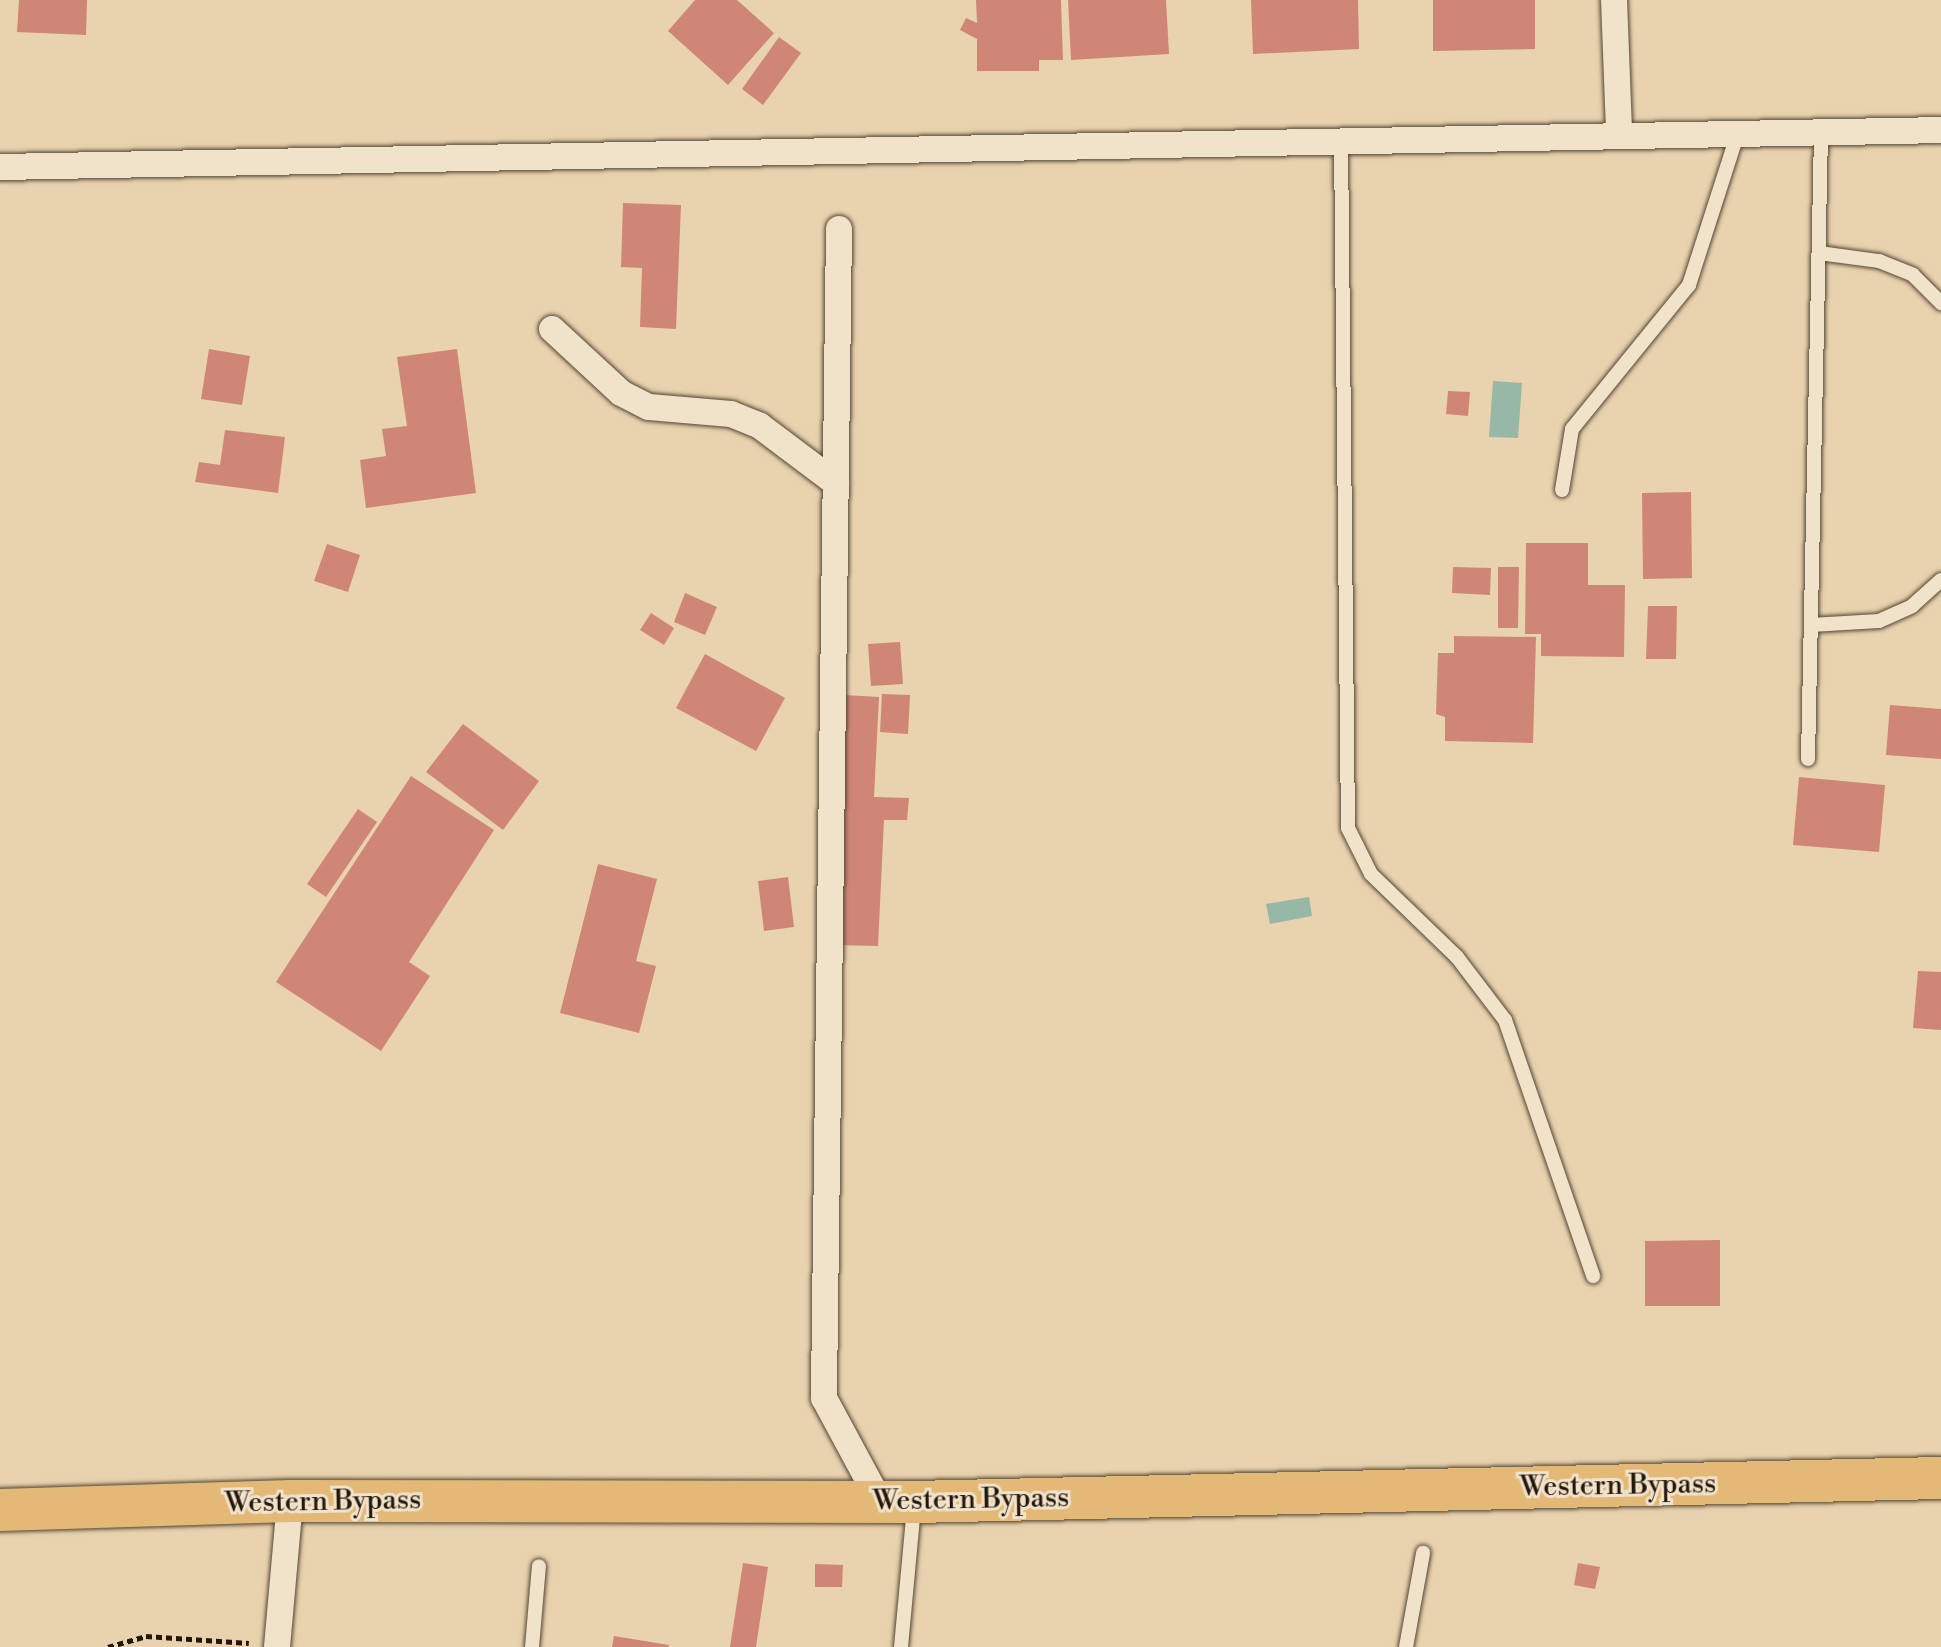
<!DOCTYPE html>
<html>
<head>
<meta charset="utf-8">
<style>
  body { margin:0 }
  #map { position:relative; width:1941px; height:1647px; overflow:hidden; background:#e9d2ae; font-family:"Libre Bodoni",serif }
  div>[style] { position:absolute }
  [style*='--x'] { left:calc(var(--x)*1px); top:calc(var(--y)*1px); width:calc(var(--w)*1px); rotate:calc(var(--a)*1deg) }
  .water>* { inset:0; background:#98b8a7 }
  .building>* { inset:0; background:#d08676 }
  .path>* { height:5px; margin-top:-2.5px; transform-origin:0; background:repeating-linear-gradient(90deg,#21170c 0 6px,transparent 0 10px) }
  .roads { filter:drop-shadow(0 0 2px #534634) drop-shadow(0 0 2px #534634) }
  .lane>* { height:14px; margin:-7px; padding:0 7px; transform-origin:7px; border-radius:7px; background:#f1e2ca }
  .street>* { height:26px; margin:-13px; padding:0 13px; transform-origin:13px; border-radius:13px; background:#f1e2ca }
  .primary>* { height:42px; margin:-21px; padding:0 21px; transform-origin:21px; border-radius:21px; background:#e4b977 }
  span { translate:-50% -50%; white-space:nowrap; text-align:center; line-height:1.15; -webkit-text-stroke:6px #f1e2ca; paint-order:stroke }
  .street-label { font-size:28px; color:#21170c }
</style>
</head>
<body>
<div id="map">
  <div class="water">
    <i style="clip-path:polygon(1493px 381px,1522px 383px,1518px 438px,1489px 437px)"></i>
    <i style="clip-path:polygon(1309px 897px,1312px 916px,1270px 924px,1266px 904px)"></i>
  </div>
  <div class="building">
    <i style="clip-path:polygon(19px 0,87px 0,86px 35px,17px 32px)"></i>
    <i style="clip-path:polygon(695px 0,737px 0,774px 33px,728px 85px,668px 31px)"></i>
    <i style="clip-path:polygon(976px 0,1061px 0,1063px 60px,1039px 60px,1039px 71px,977px 71px,977px 39px,960px 30px,966px 18px,977px 23px)"></i>
    <i style="clip-path:polygon(1068px 0,1166px 0,1169px 54px,1071px 60px)"></i>
    <i style="clip-path:polygon(1251px 0,1358px 0,1359px 49px,1253px 54px)"></i>
    <i style="clip-path:polygon(1433px 0,1535px 0,1535px 49px,1433px 51px)"></i>
    <i style="clip-path:polygon(779px 37px,801px 53px,763px 105px,742px 89px)"></i>
    <i style="clip-path:polygon(623px 203px,681px 205px,676px 329px,640px 327px,642px 268px,621px 267px)"></i>
    <i style="clip-path:polygon(209px 349px,250px 356px,242px 405px,201px 399px)"></i>
    <i style="clip-path:polygon(457px 349px,476px 493px,366px 508px,360px 460px,386px 456px,382px 429px,407px 426px,397px 357px)"></i>
    <i style="clip-path:polygon(1448px 391px,1470px 392px,1468px 416px,1446px 414px)"></i>
    <i style="clip-path:polygon(225px 430px,285px 437px,278px 493px,195px 482px,199px 462px,220px 465px)"></i>
    <i style="clip-path:polygon(1691px 492px,1692px 578px,1643px 579px,1642px 493px)"></i>
    <i style="clip-path:polygon(1526px 543px,1588px 543px,1588px 585px,1625px 585px,1624px 657px,1541px 656px,1541px 634px,1525px 634px)"></i>
    <i style="clip-path:polygon(327px 544px,360px 555px,348px 592px,314px 581px)"></i>
    <i style="clip-path:polygon(1453px 567px,1491px 568px,1490px 595px,1452px 593px)"></i>
    <i style="clip-path:polygon(1498px 567px,1519px 567px,1518px 628px,1498px 628px)"></i>
    <i style="clip-path:polygon(685px 593px,717px 607px,705px 635px,674px 622px)"></i>
    <i style="clip-path:polygon(1648px 606px,1677px 606px,1676px 659px,1646px 659px)"></i>
    <i style="clip-path:polygon(651px 613px,674px 628px,664px 645px,640px 630px)"></i>
    <i style="clip-path:polygon(1454px 636px,1536px 637px,1533px 743px,1445px 741px,1445px 717px,1436px 714px,1438px 653px,1454px 653px)"></i>
    <i style="clip-path:polygon(900px 642px,903px 684px,871px 686px,868px 644px)"></i>
    <i style="clip-path:polygon(705px 654px,785px 698px,756px 751px,676px 708px)"></i>
    <i style="clip-path:polygon(882px 694px,910px 695px,908px 734px,880px 732px)"></i>
    <i style="clip-path:polygon(844px 695px,879px 697px,874px 797px,909px 798px,907px 820px,884px 820px,878px 946px,833px 945px)"></i>
    <i style="clip-path:polygon(1890px 705px,1941px 709px,1941px 759px,1886px 755px)"></i>
    <i style="clip-path:polygon(463px 724px,539px 781px,503px 830px,426px 772px)"></i>
    <i style="clip-path:polygon(411px 776px,494px 830px,409px 962px,430px 976px,381px 1051px,276px 982px)"></i>
    <i style="clip-path:polygon(1799px 777px,1885px 785px,1879px 852px,1793px 845px)"></i>
    <i style="clip-path:polygon(358px 809px,377px 822px,326px 897px,307px 884px)"></i>
    <i style="clip-path:polygon(598px 864px,657px 879px,636px 961px,656px 966px,639px 1033px,560px 1013px)"></i>
    <i style="clip-path:polygon(788px 877px,794px 927px,764px 931px,758px 881px)"></i>
    <i style="clip-path:polygon(1918px 971px,1941px 972px,1941px 1030px,1913px 1028px)"></i>
    <i style="clip-path:polygon(1720px 1240px,1720px 1306px,1645px 1306px,1645px 1241px)"></i>
    <i style="clip-path:polygon(743px 1563px,768px 1567px,756px 1647px,730px 1647px)"></i>
    <i style="clip-path:polygon(1578px 1563px,1600px 1567px,1595px 1589px,1574px 1585px)"></i>
    <i style="clip-path:polygon(815px 1564px,843px 1565px,842px 1587px,815px 1587px)"></i>
    <i style="clip-path:polygon(614px 1636px,669px 1645px,668px 1647px,612px 1647px)"></i>
  </div>
  <div class="path">
    <i style="--x:108;--y:1647;--w:40;--a:-16"></i>
    <i style="--x:146;--y:1636;--w:103;--a:3.9"></i>
  </div>
  <div class="roads">
    <div class="lane">
      <i style="--x:1341;--y:139;--w:689;--a:89.42"></i>
      <i style="--x:1348;--y:828;--w:51;--a:63.4"></i>
      <i style="--x:1371;--y:874;--w:120;--a:44"></i>
      <i style="--x:1457;--y:957;--w:79;--a:52.7"></i>
      <i style="--x:1505;--y:1020;--w:271;--a:71"></i>
      <i style="--x:1819;--y:253;--w:61;--a:7.6"></i>
      <i style="--x:1879;--y:261;--w:37;--a:22"></i>
      <i style="--x:1913;--y:275;--w:40;--a:45"></i>
      <i style="--x:1562;--y:490;--w:62;--a:-80.7"></i>
      <i style="--x:1572;--y:429;--w:186;--a:-50.9"></i>
      <i style="--x:1689;--y:285;--w:161;--a:-72.2"></i>
      <i style="--x:1811;--y:625;--w:68;--a:-3.4"></i>
      <i style="--x:1879;--y:621;--w:36;--a:-24"></i>
      <i style="--x:1912;--y:606;--w:39;--a:-42"></i>
      <i style="--x:1808;--y:759;--w:628;--a:-88.81"></i>
      <i style="--x:532;--y:1647;--w:81;--a:-85.1"></i>
      <i style="--x:901;--y:1647;--w:142;--a:-84.7"></i>
      <i style="--x:1406;--y:1647;--w:96;--a:-79.7"></i>
    </div>
    <div class="street">
      <i style="--x:1614;--y:0;--w:133;--a:87.8"></i>
      <i style="--x:0;--y:167;--w:1941;--a:-1.09"></i>
      <i style="--x:839;--y:229;--w:1169;--a:90.74"></i>
      <i style="--x:824;--y:1398;--w:118;--a:61.7"></i>
      <i style="--x:552;--y:329;--w:94;--a:42.8"></i>
      <i style="--x:621;--y:393;--w:31;--a:27"></i>
      <i style="--x:649;--y:407;--w:82;--a:4.9"></i>
      <i style="--x:731;--y:414;--w:31;--a:22"></i>
      <i style="--x:760;--y:426;--w:95;--a:36.9"></i>
      <i style="--x:277;--y:1647;--w:147;--a:-84.9"></i>
    </div>
    <div class="primary">
      <i style="--x:0;--y:1510;--w:290;--a:-1.8"></i>
      <i style="--x:290;--y:1501;--w:624;--a:0.09"></i>
      <i style="--x:914;--y:1502;--w:1027;--a:-1.34"></i>
    </div>
  </div>
  <div class="street-label">
    <span style="left:1618px;top:1486px;rotate:-1deg">Western Bypass</span>
    <span style="left:971px;top:1500px;rotate:-1deg">Western Bypass</span>
    <span style="left:323px;top:1502px;rotate:-1deg">Western Bypass</span>
  </div>
</div>
</body>
</html>
